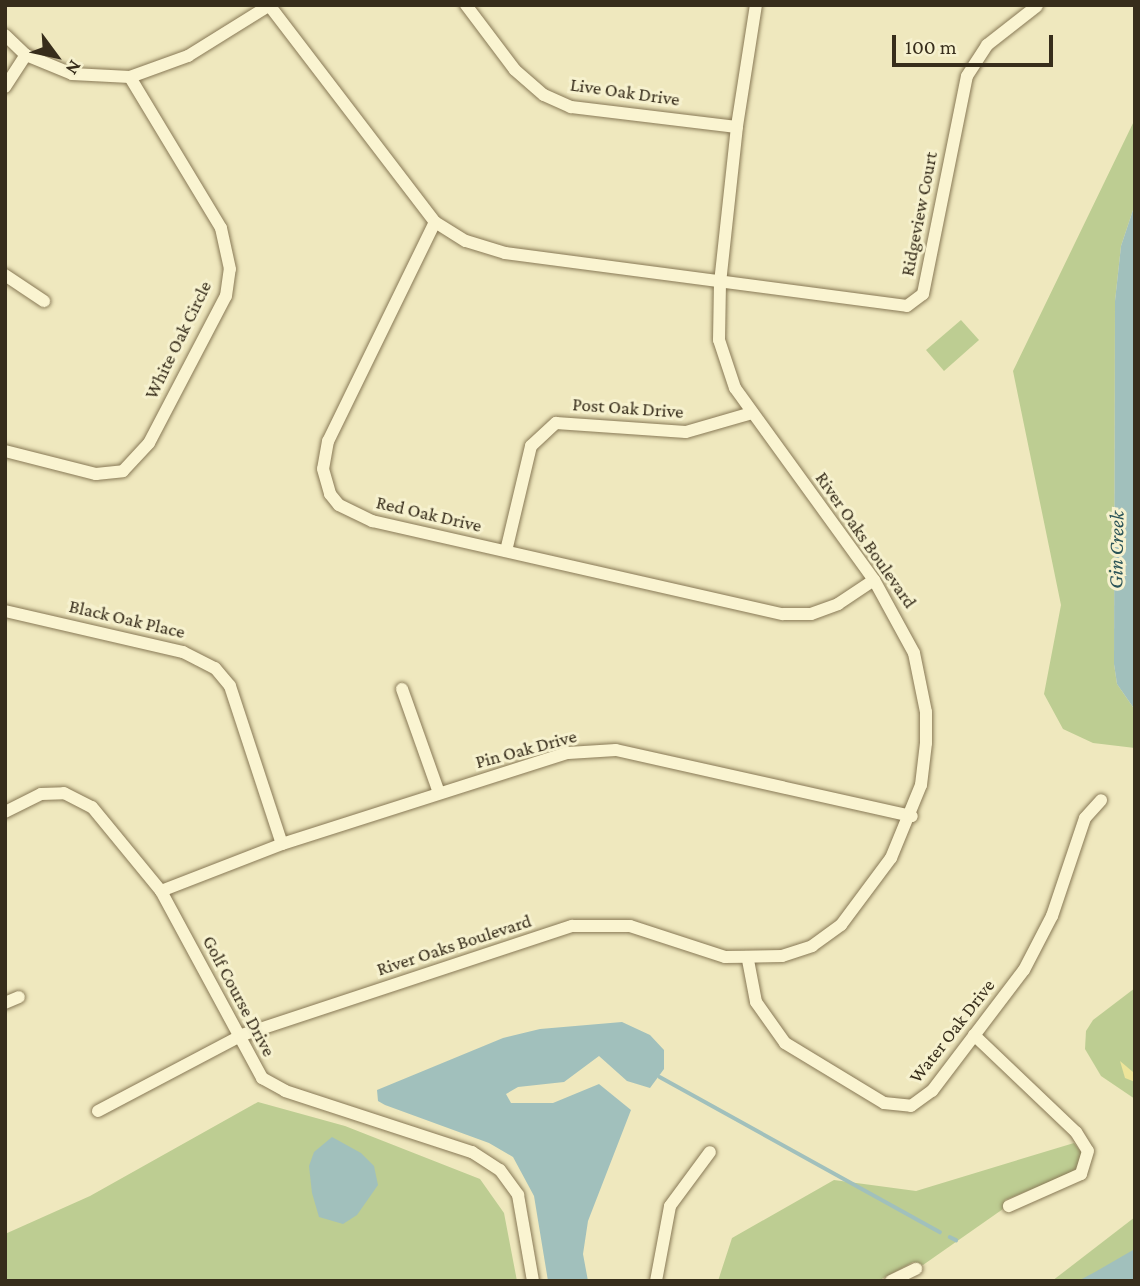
<!DOCTYPE html>
<html>
<head>
<meta charset="utf-8">
<style>
  body { margin:0 }
  #map { position:relative; width:1140px; height:1286px; overflow:hidden; background:#efe8be; font-family:"Crimson Pro",serif }
  div>[style] { position:absolute }
  [style*='--x'] { left:calc(var(--x)*1px); top:calc(var(--y)*1px); width:calc(var(--w)*1px); rotate:calc(var(--a)*1deg) }
  .green>* { inset:0; background:#bdcd92 }
  .sand>* { inset:0; background:#ede499 }
  .water>* { inset:0; background:#a1c0bc }
  .stream>* { height:3.5px; margin:-1.75px; padding:0 1.75px; transform-origin:1.75px; border-radius:1.75px; background:#a1c0bc }
  .roads { filter:drop-shadow(0 0 2px #887956) drop-shadow(0 0 2px #887956) }
  .minor>* { height:12px; margin:-6px; padding:0 6px; transform-origin:6px; border-radius:6px; background:#faf4d1 }
  span { translate:-50% -50%; white-space:nowrap; text-align:center; line-height:1.15; -webkit-text-stroke:6px #f6f1ce; paint-order:stroke }
  .street-label { font-size:19px; color:#372d1b }
  .water-label { font-size:21px; color:#2a5357; font-style:italic }
  .frame { position:absolute; inset:0; border:7px solid #372d1b; pointer-events:none }
  .north { position:absolute; left:21px; top:21px; width:70px; height:70px; -webkit-text-stroke:5px #f6f1ce; paint-order:stroke; rotate:123deg; font-size:19px; font-weight:700; line-height:28px; text-align:center; color:#372d1b }
  .north::after { content:''; display:block; margin:auto; width:24px; height:32px; background:#372d1b; clip-path:polygon(50% 0,100% 100%,50% 72%,0 100%) }
  .scale { position:absolute; left:892px; top:35px; width:161px; height:32px; box-sizing:border-box; border:4px solid #372d1b; border-top:0; padding-left:9px; font-size:21px; line-height:24px; white-space:nowrap; color:#372d1b; -webkit-text-stroke:5px #f6f1ce; paint-order:stroke }
</style>
</head>
<body>
<div id="map">
  <div class="green">
    <i style="clip-path:polygon(1135px 119px,1135px 204px,1121px 246px,1115px 301px,1114px 664px,1117px 684px,1135px 710px,1135px 748px,1093px 743px,1063px 729px,1044px 694px,1061px 605px,1013px 371px)"></i>
    <i style="clip-path:polygon(961px 320px,979px 340px,944px 371px,926px 350px)"></i>
    <i style="clip-path:polygon(1135px 988px,1135px 1099px,1101px 1076px,1085px 1049px,1086px 1031px,1093px 1020px)"></i>
    <i style="clip-path:polygon(258px 1102px,345px 1126px,480px 1179px,504px 1213px,517px 1281px,5px 1281px,5px 1234px,90px 1196px)"></i>
    <i style="clip-path:polygon(1074px 1143px,1081px 1152px,1081px 1164px,1071px 1173px,1005px 1200px,1003px 1209px,923px 1265px,913px 1262px,878px 1281px,718px 1281px,732px 1238px,834px 1180px,916px 1191px)"></i>
    <i style="clip-path:polygon(1135px 1217px,1135px 1281px,1052px 1281px)"></i>
  </div>
  <div class="sand">
    <i style="clip-path:polygon(1120px 1061px,1133px 1072px,1135px 1082px,1125px 1078px)"></i>
  </div>
  <div class="water">
    <i style="clip-path:polygon(1135px 204px,1135px 710px,1117px 684px,1114px 664px,1115px 301px,1121px 246px)"></i>
    <i style="clip-path:polygon(622px 1022px,650px 1035px,664px 1050px,664px 1069px,650px 1088px,627px 1081px,599px 1056px,564px 1082px,518px 1087px,506px 1094px,511px 1103px,553px 1103px,599px 1084px,631px 1110px,588px 1221px,583px 1254px,588px 1281px,548px 1281px,534px 1196px,513px 1157px,489px 1143px,385px 1105px,378px 1101px,377px 1090px,503px 1038px,540px 1029px)"></i>
    <i style="clip-path:polygon(332px 1137px,361px 1153px,374px 1166px,378px 1185px,357px 1215px,343px 1224px,319px 1217px,312px 1193px,309px 1166px,314px 1152px)"></i>
    <i style="clip-path:polygon(1133px 1250px,1135px 1281px,1078px 1281px,1095px 1272px)"></i>
  </div>
  <div class="stream">
    <i style="--x:660;--y:1077;--w:320;--a:29"></i>
    <i style="--x:950;--y:1237;--w:7;--a:27"></i>
  </div>
  <div class="roads">
    <div class="minor">
      <i style="--x:269;--y:5;--w:273;--a:52.6"></i>
      <i style="--x:435;--y:222;--w:36;--a:32"></i>
      <i style="--x:466;--y:241;--w:41;--a:17.1"></i>
      <i style="--x:505;--y:253;--w:405;--a:7.5"></i>
      <i style="--x:907;--y:306;--w:20;--a:-37"></i>
      <i style="--x:923;--y:294;--w:222;--a:-78.6"></i>
      <i style="--x:967;--y:76;--w:37;--a:-57"></i>
      <i style="--x:987;--y:45;--w:63;--a:-38"></i>
      <i style="--x:466;--y:5;--w:81;--a:53"></i>
      <i style="--x:515;--y:70;--w:38;--a:41"></i>
      <i style="--x:544;--y:95;--w:30;--a:24"></i>
      <i style="--x:571;--y:107;--w:167;--a:6.9"></i>
      <i style="--x:5;--y:35;--w:29;--a:44"></i>
      <i style="--x:26;--y:55;--w:50;--a:22.4"></i>
      <i style="--x:72;--y:74;--w:58;--a:3"></i>
      <i style="--x:130;--y:77;--w:62;--a:-19.9"></i>
      <i style="--x:188;--y:56;--w:97;--a:-31.9"></i>
      <i style="--x:5;--y:87;--w:38;--a:-57"></i>
      <i style="--x:435;--y:222;--w:244;--a:116"></i>
      <i style="--x:328;--y:441;--w:28;--a:100"></i>
      <i style="--x:323;--y:469;--w:26;--a:74"></i>
      <i style="--x:330;--y:494;--w:14;--a:51"></i>
      <i style="--x:339;--y:505;--w:37;--a:26"></i>
      <i style="--x:372;--y:521;--w:421;--a:12.8"></i>
      <i style="--x:783;--y:614;--w:28;--a:0"></i>
      <i style="--x:811;--y:614;--w:29;--a:-20"></i>
      <i style="--x:838;--y:604;--w:43;--a:-33.7"></i>
      <i style="--x:5;--y:275;--w:47;--a:33.7"></i>
      <i style="--x:5;--y:451;--w:94;--a:14.2"></i>
      <i style="--x:96;--y:474;--w:27;--a:-6"></i>
      <i style="--x:123;--y:471;--w:38;--a:-47"></i>
      <i style="--x:149;--y:443;--w:166;--a:-62.4"></i>
      <i style="--x:226;--y:296;--w:27;--a:-82"></i>
      <i style="--x:230;--y:269;--w:42;--a:-102.4"></i>
      <i style="--x:221;--y:228;--w:176;--a:-121.1"></i>
      <i style="--x:506;--y:551;--w:108;--a:-76.6"></i>
      <i style="--x:531;--y:446;--w:34;--a:-43"></i>
      <i style="--x:556;--y:423;--w:130;--a:4"></i>
      <i style="--x:686;--y:432;--w:69;--a:-16.1"></i>
      <i style="--x:5;--y:611;--w:183;--a:13"></i>
      <i style="--x:183;--y:652;--w:36;--a:27"></i>
      <i style="--x:215;--y:668;--w:23;--a:50"></i>
      <i style="--x:230;--y:686;--w:166;--a:71.8"></i>
      <i style="--x:402;--y:689;--w:110;--a:70.4"></i>
      <i style="--x:5;--y:812;--w:40;--a:-26.6"></i>
      <i style="--x:41;--y:794;--w:23;--a:-2"></i>
      <i style="--x:64;--y:793;--w:31;--a:27"></i>
      <i style="--x:92;--y:807;--w:109;--a:50.6"></i>
      <i style="--x:161;--y:891;--w:213;--a:61.6"></i>
      <i style="--x:262;--y:1078;--w:26;--a:29"></i>
      <i style="--x:285;--y:1091;--w:197;--a:18.1"></i>
      <i style="--x:472;--y:1152;--w:33;--a:33"></i>
      <i style="--x:500;--y:1170;--w:31;--a:54"></i>
      <i style="--x:518;--y:1195;--w:87;--a:80.1"></i>
      <i style="--x:161;--y:891;--w:130;--a:-21.2"></i>
      <i style="--x:282;--y:844;--w:300;--a:-17.7"></i>
      <i style="--x:568;--y:753;--w:48;--a:-3.6"></i>
      <i style="--x:616;--y:750;--w:303;--a:12.6"></i>
      <i style="--x:748;--y:960;--w:43;--a:79.2"></i>
      <i style="--x:756;--y:1002;--w:50;--a:54.7"></i>
      <i style="--x:785;--y:1043;--w:116;--a:31.2"></i>
      <i style="--x:884;--y:1103;--w:27;--a:6"></i>
      <i style="--x:911;--y:1106;--w:26;--a:-36"></i>
      <i style="--x:932;--y:1091;--w:152;--a:-52.8"></i>
      <i style="--x:1024;--y:970;--w:61;--a:-62.6"></i>
      <i style="--x:1052;--y:916;--w:103;--a:-71.4"></i>
      <i style="--x:1085;--y:818;--w:24;--a:-48"></i>
      <i style="--x:5;--y:1003;--w:15;--a:-23"></i>
      <i style="--x:974;--y:1035;--w:141;--a:43.6"></i>
      <i style="--x:1076;--y:1132;--w:22;--a:58"></i>
      <i style="--x:1088;--y:1151;--w:24;--a:107"></i>
      <i style="--x:1081;--y:1174;--w:79;--a:156"></i>
      <i style="--x:98;--y:1111;--w:163;--a:-27.8"></i>
      <i style="--x:242;--y:1035;--w:348;--a:-18.3"></i>
      <i style="--x:572;--y:926;--w:58;--a:0"></i>
      <i style="--x:630;--y:926;--w:100;--a:18.1"></i>
      <i style="--x:725;--y:957;--w:57;--a:-1"></i>
      <i style="--x:782;--y:956;--w:32;--a:-18"></i>
      <i style="--x:812;--y:946;--w:36;--a:-36"></i>
      <i style="--x:841;--y:925;--w:84;--a:-53.3"></i>
      <i style="--x:891;--y:858;--w:79;--a:-67.7"></i>
      <i style="--x:921;--y:785;--w:42;--a:-83.2"></i>
      <i style="--x:926;--y:743;--w:31;--a:-90"></i>
      <i style="--x:926;--y:712;--w:60;--a:-101.5"></i>
      <i style="--x:914;--y:653;--w:83;--a:-118.7"></i>
      <i style="--x:874;--y:580;--w:237;--a:-125.9"></i>
      <i style="--x:735;--y:388;--w:51;--a:-108.4"></i>
      <i style="--x:719;--y:340;--w:57;--a:-89"></i>
      <i style="--x:720;--y:283;--w:158;--a:-83.8"></i>
      <i style="--x:737;--y:126;--w:122;--a:-81.1"></i>
      <i style="--x:656;--y:1281;--w:76;--a:-79.4"></i>
      <i style="--x:670;--y:1206;--w:67;--a:-53.5"></i>
      <i style="--x:891;--y:1281;--w:28;--a:-26"></i>
    </div>
  </div>
  <div class="street-label">
    <span style="left:625px;top:92px;rotate:8deg">Live Oak Drive</span>
    <span style="left:919px;top:214px;rotate:-79deg">Ridgeview Court</span>
    <span style="left:178px;top:340px;rotate:-64deg">White Oak Circle</span>
    <span style="left:628px;top:408px;rotate:4deg">Post Oak Drive</span>
    <span style="left:429px;top:514px;rotate:13deg">Red Oak Drive</span>
    <span style="left:866px;top:540px;rotate:55deg">River Oaks Boulevard</span>
    <span style="left:127px;top:619px;rotate:13deg">Black Oak Place</span>
    <span style="left:526px;top:749px;rotate:-15deg">Pin Oak Drive</span>
    <span style="left:454px;top:945px;rotate:-18deg">River Oaks Boulevard</span>
    <span style="left:239px;top:996px;rotate:62deg">Golf Course Drive</span>
    <span style="left:952px;top:1031px;rotate:-52deg">Water Oak Drive</span>
  </div>
  <div class="water-label">
    <span style="left:1116px;top:550px;rotate:-89deg">Gin Creek</span>
  </div>
  <div class="frame"></div>
  <div class="north">N</div>
  <div class="scale">100 m</div>
</div>
</body>
</html>
